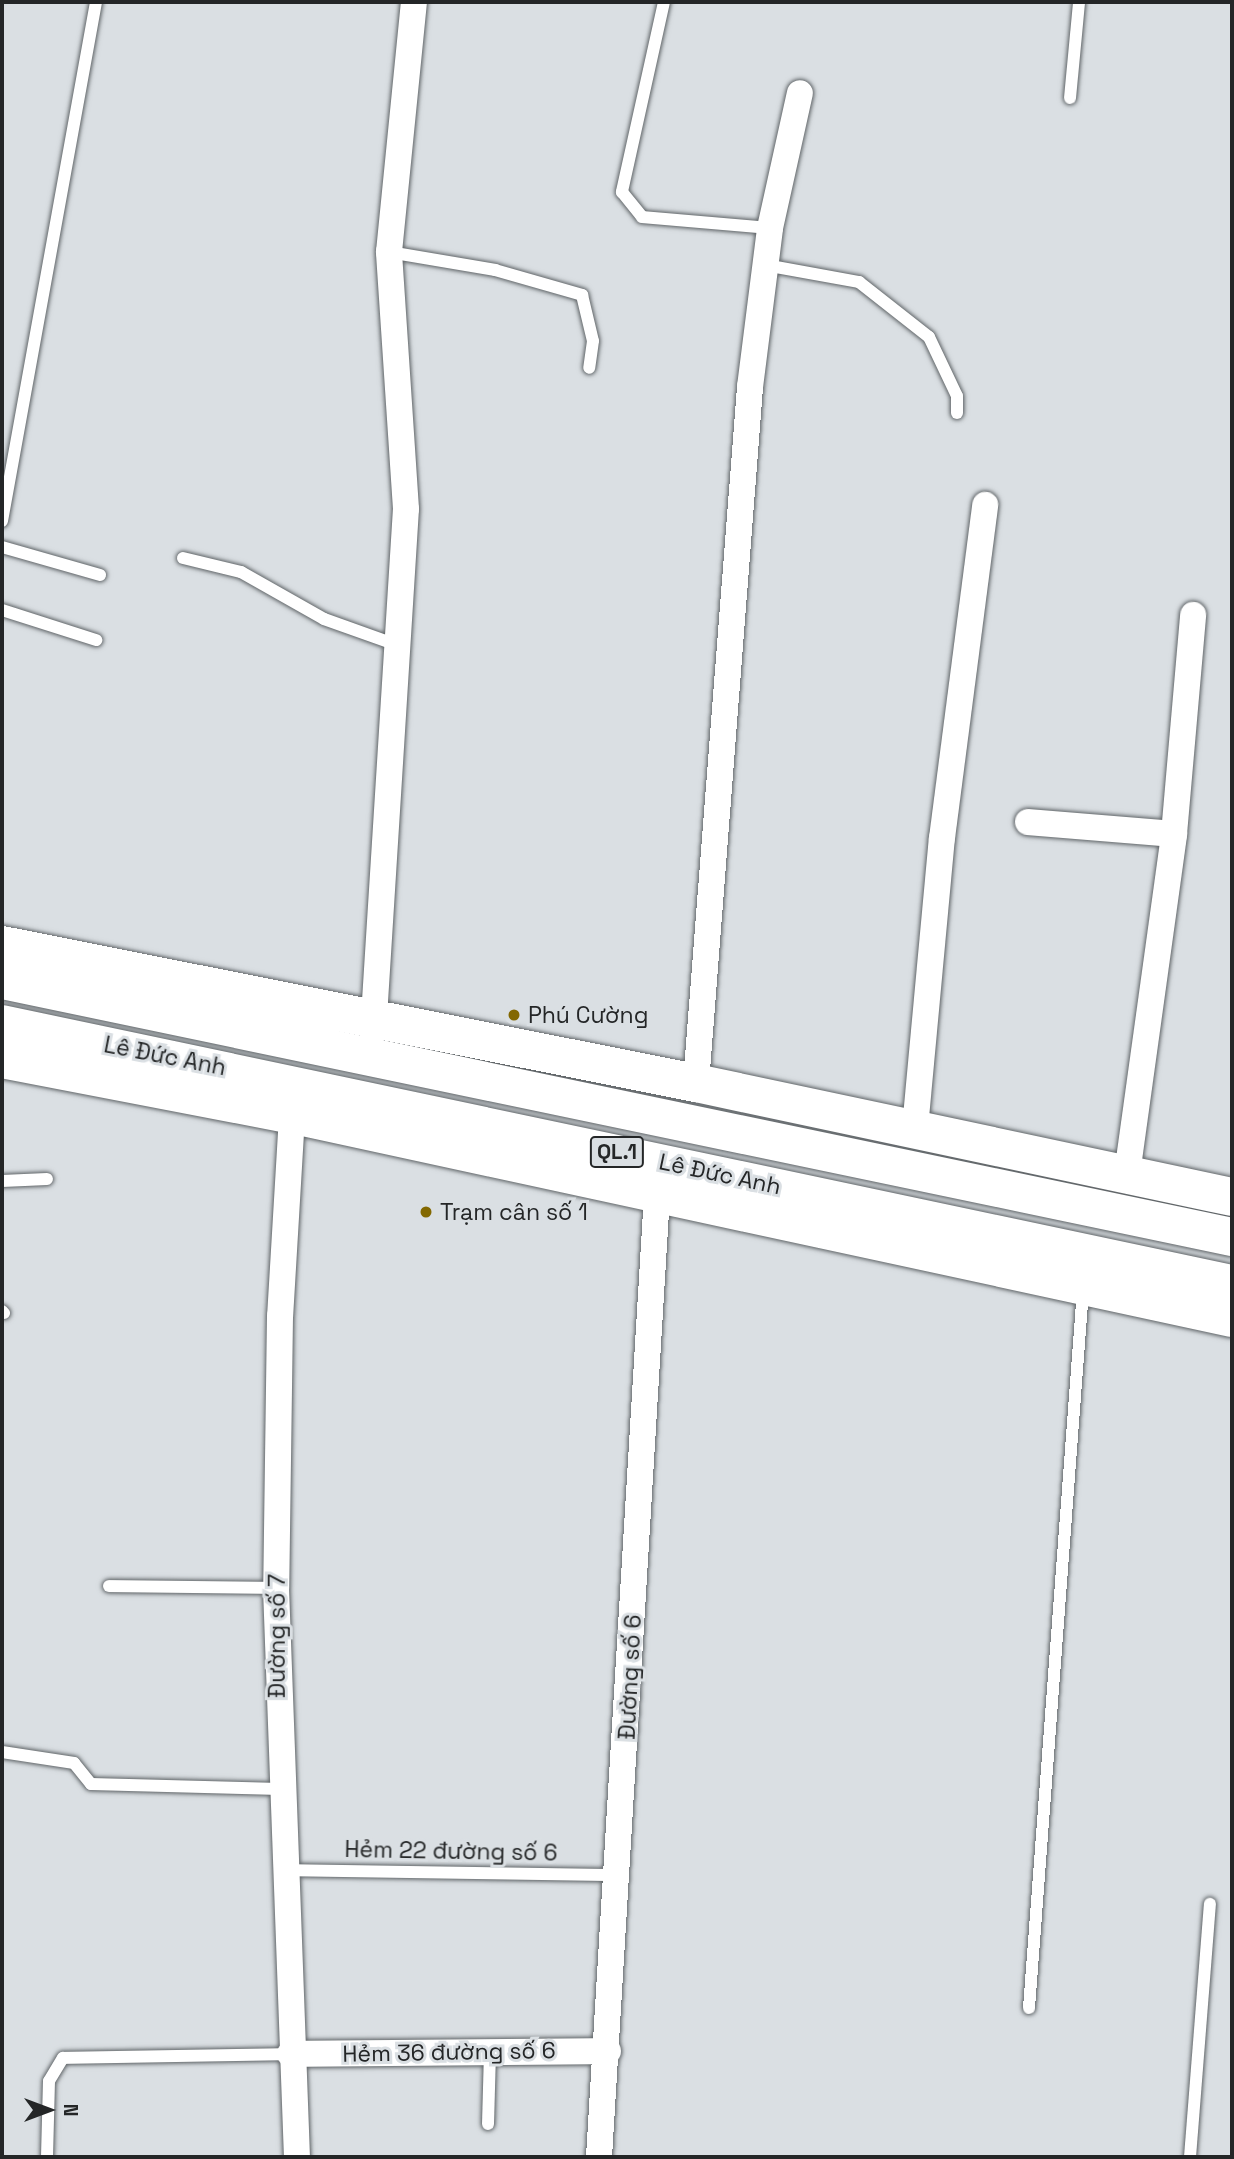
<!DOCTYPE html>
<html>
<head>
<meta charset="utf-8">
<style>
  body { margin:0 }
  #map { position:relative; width:1234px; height:2159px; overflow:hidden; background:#dadfe3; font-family:"Space Grotesk",sans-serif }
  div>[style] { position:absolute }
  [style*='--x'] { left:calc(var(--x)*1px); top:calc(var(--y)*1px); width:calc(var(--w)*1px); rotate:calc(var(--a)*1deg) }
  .roads { filter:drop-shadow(0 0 2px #606568) drop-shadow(0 0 2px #606568) }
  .service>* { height:12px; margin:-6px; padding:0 6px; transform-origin:6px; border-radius:6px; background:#fff }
  .minor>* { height:26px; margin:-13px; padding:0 13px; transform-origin:13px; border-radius:13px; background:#fff }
  .trunk>* { height:38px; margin:-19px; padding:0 19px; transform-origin:19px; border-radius:19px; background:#fff }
  .dots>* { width:19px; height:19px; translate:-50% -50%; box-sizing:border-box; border:4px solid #dadfe3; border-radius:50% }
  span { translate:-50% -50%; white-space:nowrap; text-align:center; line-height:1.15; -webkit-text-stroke:6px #dadfe3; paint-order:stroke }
  .shield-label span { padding:2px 5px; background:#dadfe3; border:2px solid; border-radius:5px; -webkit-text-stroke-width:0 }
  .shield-label { font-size:21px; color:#242627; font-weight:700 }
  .poi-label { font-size:23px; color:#242627 }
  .left { translate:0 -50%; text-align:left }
  .street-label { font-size:23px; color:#242627 }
  .frame { position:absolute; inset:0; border:4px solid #242627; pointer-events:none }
  .north { position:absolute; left:14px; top:2075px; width:70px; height:70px; -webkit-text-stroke:5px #dadfe3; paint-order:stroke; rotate:90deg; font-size:19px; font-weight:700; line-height:28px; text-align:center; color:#242627 }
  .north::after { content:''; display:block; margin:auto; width:24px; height:32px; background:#242627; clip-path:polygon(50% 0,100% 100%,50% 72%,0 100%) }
</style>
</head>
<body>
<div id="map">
  <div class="roads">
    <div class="service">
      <i style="--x:664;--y:2;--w:195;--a:102.5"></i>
      <i style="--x:622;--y:192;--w:32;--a:51"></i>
      <i style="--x:642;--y:217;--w:128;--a:4.9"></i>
      <i style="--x:1070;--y:98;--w:96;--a:-84.6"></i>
      <i style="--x:389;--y:252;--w:108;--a:9.6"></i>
      <i style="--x:495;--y:270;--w:91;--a:16"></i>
      <i style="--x:582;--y:295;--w:47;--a:76.6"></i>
      <i style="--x:593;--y:341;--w:27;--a:98"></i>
      <i style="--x:765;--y:265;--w:96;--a:10.3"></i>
      <i style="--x:859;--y:282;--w:89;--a:38.2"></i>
      <i style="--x:929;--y:337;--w:65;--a:64.6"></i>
      <i style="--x:957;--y:396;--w:17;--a:90"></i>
      <i style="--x:2;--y:521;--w:527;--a:-79.73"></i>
      <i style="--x:2;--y:547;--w:102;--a:15.9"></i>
      <i style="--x:183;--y:558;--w:60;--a:13.6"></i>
      <i style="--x:241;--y:572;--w:95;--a:29.5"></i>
      <i style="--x:324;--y:619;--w:77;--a:19.6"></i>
      <i style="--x:2;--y:610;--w:99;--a:17.7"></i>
      <i style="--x:2;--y:1181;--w:45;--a:-2.5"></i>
      <i style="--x:2;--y:1311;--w:3;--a:45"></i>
      <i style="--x:109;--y:1586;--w:167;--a:0.7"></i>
      <i style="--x:2;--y:1752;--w:73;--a:8.7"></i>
      <i style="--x:74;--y:1763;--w:27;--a:51"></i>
      <i style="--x:91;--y:1784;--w:189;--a:1.5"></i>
      <i style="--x:283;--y:1870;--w:335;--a:0.9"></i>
      <i style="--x:1029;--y:2008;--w:720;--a:-85.7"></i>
      <i style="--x:488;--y:2124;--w:73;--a:-88.4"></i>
      <i style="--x:47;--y:2157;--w:76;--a:-88.5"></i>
      <i style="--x:49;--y:2081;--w:27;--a:-59"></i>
      <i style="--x:63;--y:2058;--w:227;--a:-1"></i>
      <i style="--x:1190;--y:2157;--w:254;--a:-85.5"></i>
    </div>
    <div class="minor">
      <i style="--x:1028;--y:822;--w:146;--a:4.7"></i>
      <i style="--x:373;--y:1033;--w:525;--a:-86.4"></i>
      <i style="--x:406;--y:509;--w:258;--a:-93.8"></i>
      <i style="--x:389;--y:252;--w:251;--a:-84.3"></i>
      <i style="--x:696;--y:1083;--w:698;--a:-85.56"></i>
      <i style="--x:750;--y:387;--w:160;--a:-82.8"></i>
      <i style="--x:770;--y:228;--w:138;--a:-77.5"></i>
      <i style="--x:293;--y:1099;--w:217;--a:93.4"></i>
      <i style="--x:280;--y:1316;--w:272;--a:90.8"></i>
      <i style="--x:276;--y:1588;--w:569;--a:87.89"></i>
      <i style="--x:915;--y:1128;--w:291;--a:-84.7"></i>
      <i style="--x:942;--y:838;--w:336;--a:-82.6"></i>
      <i style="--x:1127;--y:1174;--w:343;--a:-82.1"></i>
      <i style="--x:1174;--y:834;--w:220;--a:-85"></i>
      <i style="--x:290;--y:2054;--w:318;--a:-0.5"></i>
      <i style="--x:599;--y:2157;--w:963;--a:-86.55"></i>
    </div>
    <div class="trunk">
      <i style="--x:2;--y:945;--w:708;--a:11.25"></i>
      <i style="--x:696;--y:1083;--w:548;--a:12.01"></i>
      <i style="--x:2;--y:980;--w:1257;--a:11.8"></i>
      <i style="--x:2;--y:1024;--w:1257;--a:11.94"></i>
      <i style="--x:2;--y:1059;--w:307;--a:10.9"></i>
      <i style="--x:303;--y:1117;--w:950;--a:12.21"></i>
    </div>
  </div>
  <div class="dots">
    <i style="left:514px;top:1015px;background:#836801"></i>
    <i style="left:426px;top:1212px;background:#836801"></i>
  </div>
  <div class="shield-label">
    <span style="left:617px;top:1152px">QL.1</span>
  </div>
  <div class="poi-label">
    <span class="left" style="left:528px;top:1015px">Phú Cường</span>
    <span class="left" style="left:440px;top:1212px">Trạm cân số 1</span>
  </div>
  <div class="street-label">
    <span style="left:165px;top:1056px;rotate:11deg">Lê Đức Anh</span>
    <span style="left:720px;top:1174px;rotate:12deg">Lê Đức Anh</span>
    <span style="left:277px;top:1636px;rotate:-90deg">Đường số 7</span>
    <span style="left:630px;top:1677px;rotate:-87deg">Đường số 6</span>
    <span style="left:451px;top:1851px;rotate:1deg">Hẻm 22 đường số 6</span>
    <span style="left:449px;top:2052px;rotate:-1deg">Hẻm 36 đường số 6</span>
  </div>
  <div class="frame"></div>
  <div class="north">N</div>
</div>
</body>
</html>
